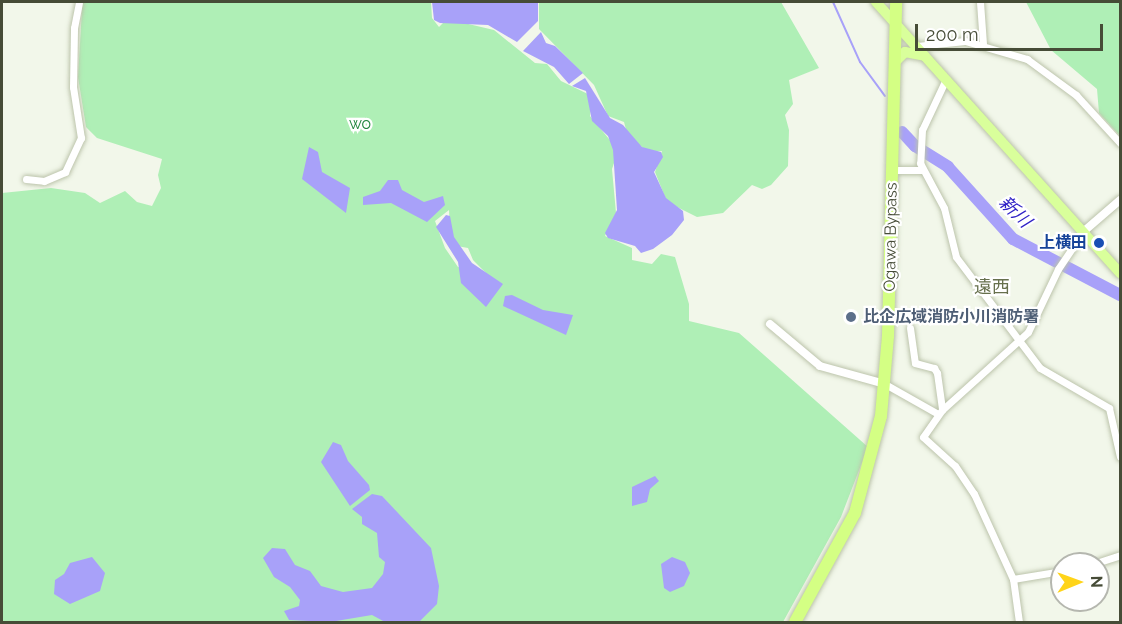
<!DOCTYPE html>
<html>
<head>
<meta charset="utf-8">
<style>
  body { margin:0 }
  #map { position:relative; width:1122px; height:624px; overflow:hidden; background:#f2f7ea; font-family:Raleway,"Noto Sans JP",sans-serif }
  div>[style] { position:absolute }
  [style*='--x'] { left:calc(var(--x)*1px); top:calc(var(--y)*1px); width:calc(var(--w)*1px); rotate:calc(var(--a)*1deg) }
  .green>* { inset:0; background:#afefb6 }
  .water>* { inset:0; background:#a8a1f9 }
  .stream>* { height:2px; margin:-1px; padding:0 1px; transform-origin:1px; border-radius:1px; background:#a8a1f9 }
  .river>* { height:12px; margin:-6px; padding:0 6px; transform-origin:6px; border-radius:6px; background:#a8a1f9 }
  .roads { filter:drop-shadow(0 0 2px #bcc4ab) drop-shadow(0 0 2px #bcc4ab) }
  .minor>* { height:7px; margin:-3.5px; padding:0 3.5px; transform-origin:3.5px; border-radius:3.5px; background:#fff }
  .tertiary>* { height:8px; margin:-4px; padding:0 4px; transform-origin:4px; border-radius:4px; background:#fff }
  .primary>* { height:10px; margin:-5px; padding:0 5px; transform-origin:5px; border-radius:5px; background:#d9ff9b }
  .trunk>* { height:12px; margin:-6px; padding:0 6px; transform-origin:6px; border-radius:6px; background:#d4ff84 }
  .dots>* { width:16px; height:16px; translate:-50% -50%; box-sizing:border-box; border:3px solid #fff; border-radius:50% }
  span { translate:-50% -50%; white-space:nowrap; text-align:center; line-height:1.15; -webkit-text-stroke:4.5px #fff; paint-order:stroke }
  .park-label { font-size:16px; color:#22863e }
  .street-label { font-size:16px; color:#464c37 }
  .transit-label { font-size:16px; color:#164399; font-weight:700 }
  .right { translate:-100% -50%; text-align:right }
  .service-label { font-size:16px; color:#4e5e75; font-weight:700 }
  .left { translate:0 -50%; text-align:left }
  .water-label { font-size:18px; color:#3022c6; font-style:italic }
  .neighbourhood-label { font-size:18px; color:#67704d }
  .frame { position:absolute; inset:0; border:3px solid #464c37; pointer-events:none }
  .north { position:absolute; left:1050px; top:552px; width:60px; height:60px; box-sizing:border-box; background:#fff; border:2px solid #b5b7af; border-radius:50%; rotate:89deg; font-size:16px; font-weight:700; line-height:24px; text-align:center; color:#464c37 }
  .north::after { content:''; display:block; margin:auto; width:21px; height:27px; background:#ffd419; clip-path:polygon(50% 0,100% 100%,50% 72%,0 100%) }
  .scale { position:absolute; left:915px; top:24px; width:188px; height:27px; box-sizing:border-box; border:3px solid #464c37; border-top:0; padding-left:8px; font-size:18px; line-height:21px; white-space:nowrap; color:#464c37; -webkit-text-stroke:4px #fff; paint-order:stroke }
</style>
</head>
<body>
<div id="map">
  <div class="green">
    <i style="clip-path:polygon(evenodd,76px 2px,431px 2px,432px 18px,439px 27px,447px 19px,494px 30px,535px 63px,547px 64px,561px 81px,592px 96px,590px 116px,614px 145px,616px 157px,612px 169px,616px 213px,605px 236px,632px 248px,632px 260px,652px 264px,661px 254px,675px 257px,689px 304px,689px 321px,739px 333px,868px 447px,841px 517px,783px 622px,2px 622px,2px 193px,51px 188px,85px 193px,100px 203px,125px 191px,137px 202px,152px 206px,161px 188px,158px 175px,162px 159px,97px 138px,86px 127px,78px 77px,82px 9px,76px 2px,449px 210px,450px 233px,457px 246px,468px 248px,473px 260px,487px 274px,458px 267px,445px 248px,435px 221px,449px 210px)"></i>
    <i style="clip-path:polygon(539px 2px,781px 2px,819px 68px,789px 80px,793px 104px,785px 115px,789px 130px,788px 166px,771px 185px,762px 189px,752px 185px,723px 213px,697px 217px,667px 202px,655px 172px,662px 151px,649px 152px,628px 137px,624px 122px,608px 116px,594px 85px,539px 29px)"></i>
    <i style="clip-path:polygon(1026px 2px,1120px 2px,1120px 136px,1099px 113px,1097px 89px,1051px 50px)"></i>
  </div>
  <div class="water">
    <i style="clip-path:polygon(432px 2px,538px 2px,538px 21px,517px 42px,488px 25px,440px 23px,434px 20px)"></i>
    <i style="clip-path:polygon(541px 32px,546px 43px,555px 46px,583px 73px,569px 84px,554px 67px,523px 51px)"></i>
    <i style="clip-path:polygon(585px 78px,610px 118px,623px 125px,642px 147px,661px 152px,663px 157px,654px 172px,666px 198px,683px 211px,684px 220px,672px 235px,653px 249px,641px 253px,635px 246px,608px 238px,605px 233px,617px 210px,613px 150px,608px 136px,592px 121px,586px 91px,572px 86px)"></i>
    <i style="clip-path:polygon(309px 147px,318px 152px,322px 172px,350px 188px,346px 213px,302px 179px)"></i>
    <i style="clip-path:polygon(388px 180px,398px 180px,402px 190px,424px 202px,443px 196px,445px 205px,427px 222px,391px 203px,363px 205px,363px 197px,380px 191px)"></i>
    <i style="clip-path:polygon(446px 215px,450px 216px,454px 237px,472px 263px,503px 284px,486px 307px,461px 283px,458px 262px,436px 227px)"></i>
    <i style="clip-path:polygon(512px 295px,543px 310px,573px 315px,566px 335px,503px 306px,505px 296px)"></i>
    <i style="clip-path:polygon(333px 442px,341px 445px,348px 461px,369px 485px,370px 490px,350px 506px,321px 462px)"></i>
    <i style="clip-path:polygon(655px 476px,659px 481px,650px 489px,647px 502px,632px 506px,632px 487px)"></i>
    <i style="clip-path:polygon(372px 494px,382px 496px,431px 548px,439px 586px,437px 604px,419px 622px,385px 622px,372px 615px,330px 622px,289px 620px,284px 611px,299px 606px,300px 600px,290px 587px,274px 577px,263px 558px,272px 548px,285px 549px,295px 565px,310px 571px,321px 586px,343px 592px,372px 588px,383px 574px,385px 562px,379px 557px,377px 533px,362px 524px,362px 517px,352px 509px)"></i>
    <i style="clip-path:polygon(92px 557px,105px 573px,100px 591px,70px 604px,54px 594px,55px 580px,64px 574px,70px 563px)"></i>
    <i style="clip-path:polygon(672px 557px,685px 562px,690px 573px,684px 586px,670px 592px,664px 588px,661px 564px)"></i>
  </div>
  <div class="stream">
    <i style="--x:833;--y:2;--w:66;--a:65.8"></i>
    <i style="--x:860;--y:62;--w:42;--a:53.7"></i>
  </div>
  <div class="river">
    <i style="--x:902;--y:132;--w:19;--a:47"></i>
    <i style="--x:915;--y:146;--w:39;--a:32"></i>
    <i style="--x:948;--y:167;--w:97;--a:47.9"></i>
    <i style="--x:1013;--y:239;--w:121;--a:27.6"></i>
  </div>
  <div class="roads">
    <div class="minor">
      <i style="--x:980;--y:2;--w:42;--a:85.9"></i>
      <i style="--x:917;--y:46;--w:48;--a:-5.9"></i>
      <i style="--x:965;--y:41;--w:65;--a:16.2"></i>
      <i style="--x:1027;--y:59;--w:61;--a:36.3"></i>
      <i style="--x:1076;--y:95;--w:65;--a:47.5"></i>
      <i style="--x:946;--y:79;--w:56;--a:115.2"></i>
      <i style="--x:922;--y:130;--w:33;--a:93"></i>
      <i style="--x:920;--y:163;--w:51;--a:61.9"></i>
      <i style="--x:944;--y:208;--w:50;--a:76.2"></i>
      <i style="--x:956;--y:257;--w:139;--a:52.9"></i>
      <i style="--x:1040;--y:368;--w:80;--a:30.1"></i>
      <i style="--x:1109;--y:408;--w:50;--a:77.3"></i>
      <i style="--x:892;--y:170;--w:29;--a:0"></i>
      <i style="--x:26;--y:179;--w:18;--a:6"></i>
      <i style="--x:44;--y:181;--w:23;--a:-23"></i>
      <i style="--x:65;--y:172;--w:38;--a:-65"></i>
      <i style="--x:81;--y:138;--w:52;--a:-98.9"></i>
      <i style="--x:73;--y:87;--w:59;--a:-89"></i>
      <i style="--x:74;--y:28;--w:26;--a:-79"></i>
      <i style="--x:910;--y:328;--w:35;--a:82"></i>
      <i style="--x:915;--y:363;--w:20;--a:15"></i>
      <i style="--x:934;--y:368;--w:6;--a:59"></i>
      <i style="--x:937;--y:373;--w:37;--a:82"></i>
      <i style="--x:885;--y:384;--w:61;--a:29.5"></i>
      <i style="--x:1093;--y:564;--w:28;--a:-18"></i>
      <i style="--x:1013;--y:579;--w:50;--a:-9.3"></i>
      <i style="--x:1019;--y:622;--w:43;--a:-97.9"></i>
      <i style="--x:1013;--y:579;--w:94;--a:-114.6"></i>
      <i style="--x:974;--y:494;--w:34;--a:-124"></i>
      <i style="--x:955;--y:466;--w:43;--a:-137.8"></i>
      <i style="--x:923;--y:437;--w:33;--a:-55"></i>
      <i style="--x:942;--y:410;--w:116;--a:-42.2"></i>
      <i style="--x:1028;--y:332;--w:70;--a:-64.5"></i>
      <i style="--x:1058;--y:269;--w:45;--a:-56"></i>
    </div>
    <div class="tertiary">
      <i style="--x:1083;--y:232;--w:49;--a:-40.9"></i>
      <i style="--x:770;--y:324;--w:65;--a:40"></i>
      <i style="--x:820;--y:366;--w:67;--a:15.5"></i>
    </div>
    <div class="primary">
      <i style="--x:876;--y:2;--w:365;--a:48"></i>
      <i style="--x:895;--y:62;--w:14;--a:-45"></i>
      <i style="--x:905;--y:52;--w:20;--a:11"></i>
    </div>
    <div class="trunk">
      <i style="--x:795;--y:622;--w:124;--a:-61.2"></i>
      <i style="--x:855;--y:513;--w:100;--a:-75"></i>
      <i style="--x:881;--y:416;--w:80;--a:-85"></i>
      <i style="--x:888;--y:336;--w:334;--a:-88.6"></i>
    </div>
  </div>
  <div class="dots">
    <i style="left:1099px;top:243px;background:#1a4fb4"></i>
    <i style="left:851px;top:317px;background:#5c6f8a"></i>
  </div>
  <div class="park-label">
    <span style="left:360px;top:124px">wo</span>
  </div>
  <div class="street-label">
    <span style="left:891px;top:237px;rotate:-89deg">Ogawa Bypass</span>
  </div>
  <div class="transit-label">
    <span class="right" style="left:1087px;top:243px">上横田</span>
  </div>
  <div class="service-label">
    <span class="left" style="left:863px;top:317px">比企広域消防小川消防署</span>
  </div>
  <div class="water-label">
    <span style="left:1015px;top:212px;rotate:44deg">新川</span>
  </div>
  <div class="neighbourhood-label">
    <span style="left:992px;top:287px">遠西</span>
  </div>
  <div class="frame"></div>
  <div class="north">N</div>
  <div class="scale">200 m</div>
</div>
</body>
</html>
